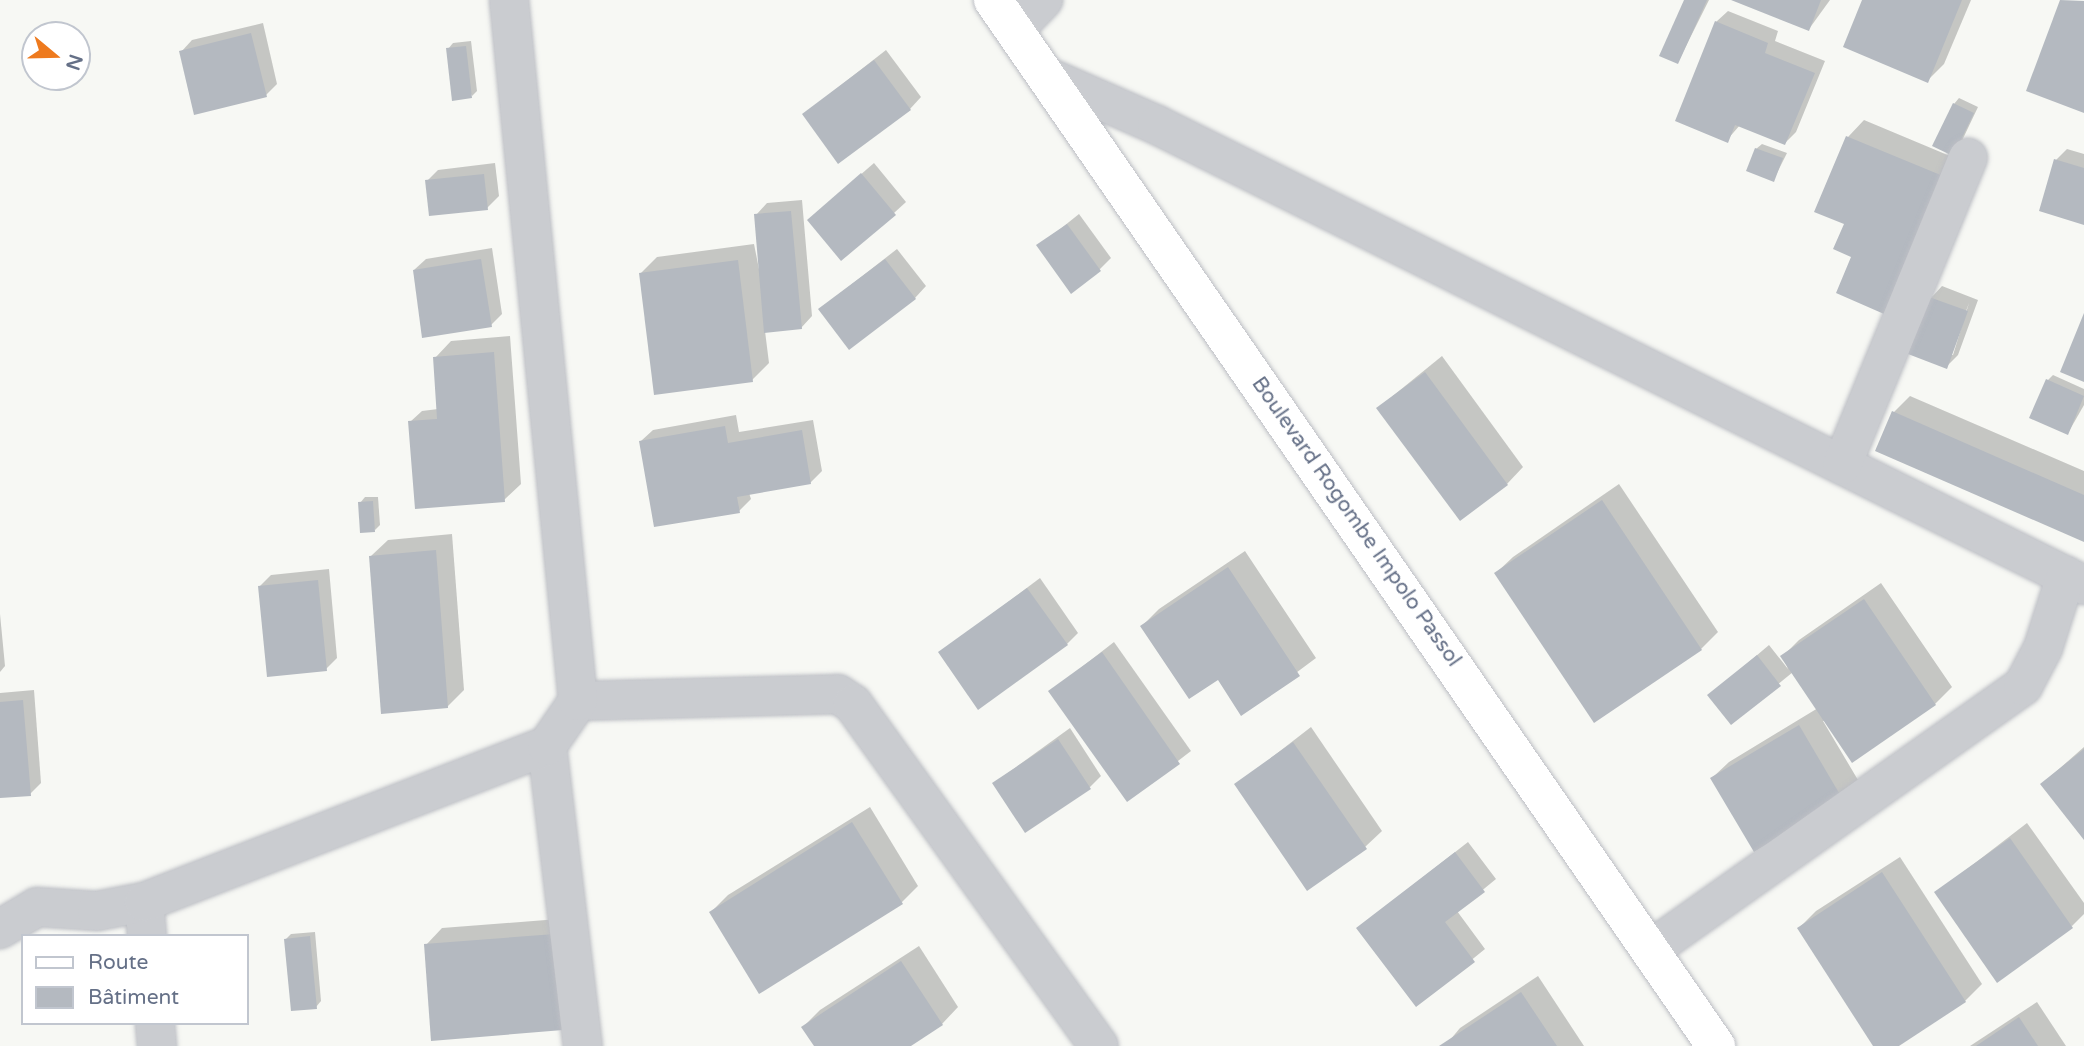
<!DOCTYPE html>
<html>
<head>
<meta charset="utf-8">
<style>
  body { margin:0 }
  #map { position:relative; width:2084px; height:1046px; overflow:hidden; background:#f7f8f4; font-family:"Varela Round",sans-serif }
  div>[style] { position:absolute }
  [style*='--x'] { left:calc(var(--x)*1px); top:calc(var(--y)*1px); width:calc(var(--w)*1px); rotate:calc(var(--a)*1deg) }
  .shadow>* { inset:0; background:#0003 }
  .building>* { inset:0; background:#b4b9c0 }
  .roads { filter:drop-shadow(0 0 2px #bcbec4) drop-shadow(0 0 2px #bcbec4) }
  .street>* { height:38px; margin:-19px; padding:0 19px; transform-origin:19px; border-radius:19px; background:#caccd0 }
  .secondary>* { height:38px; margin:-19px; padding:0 19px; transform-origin:19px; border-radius:19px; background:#fff }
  span { translate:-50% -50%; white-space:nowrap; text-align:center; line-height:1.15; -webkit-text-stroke:7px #fff; paint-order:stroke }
  .street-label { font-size:21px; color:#657087 }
  .legend { position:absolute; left:21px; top:934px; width:228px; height:91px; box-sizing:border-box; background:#fff; border:2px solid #c1c6cf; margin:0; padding:9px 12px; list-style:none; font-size:21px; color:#657087 }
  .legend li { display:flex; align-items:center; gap:14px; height:35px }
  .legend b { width:35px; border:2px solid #c1c6cf }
  .north { position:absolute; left:21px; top:21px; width:70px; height:70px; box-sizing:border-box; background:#fff; border:2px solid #c1c6cf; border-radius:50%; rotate:109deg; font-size:19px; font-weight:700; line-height:28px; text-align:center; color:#657087 }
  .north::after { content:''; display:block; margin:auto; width:24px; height:32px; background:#ee7a1e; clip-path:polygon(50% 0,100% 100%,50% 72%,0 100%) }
</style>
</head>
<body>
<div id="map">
  <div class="shadow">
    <i style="clip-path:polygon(1686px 0,1709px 0,1678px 62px)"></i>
    <i style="clip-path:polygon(1736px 0,1830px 0,1809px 29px)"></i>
    <i style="clip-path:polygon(1864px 0,1971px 0,1944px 64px,1927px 81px)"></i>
    <i style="clip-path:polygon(1728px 11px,1778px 31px,1775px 41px,1825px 61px,1796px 132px,1785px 143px,1740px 125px,1727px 140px,1716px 22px)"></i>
    <i style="clip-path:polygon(263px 23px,277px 84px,266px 95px,181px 52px,192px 40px)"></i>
    <i style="clip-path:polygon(471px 41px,477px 91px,472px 96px,448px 49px,453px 43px)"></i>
    <i style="clip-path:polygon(886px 50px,921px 97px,910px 109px,804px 114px)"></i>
    <i style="clip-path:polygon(1959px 98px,1978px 107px,1958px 149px,1958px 160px,1854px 256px,1846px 223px,1848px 137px,1864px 120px,1950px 156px,1954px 104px)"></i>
    <i style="clip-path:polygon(1762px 144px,1787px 153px,1774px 179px,1756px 149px)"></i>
    <i style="clip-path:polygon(2067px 149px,2084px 154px,2084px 223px,2056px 160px)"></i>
    <i style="clip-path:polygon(495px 163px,499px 196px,487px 208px,427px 181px,438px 170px)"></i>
    <i style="clip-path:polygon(874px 163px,906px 202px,894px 213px,821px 209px)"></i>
    <i style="clip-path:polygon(802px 200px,812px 316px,801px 328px,765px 331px,769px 363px,752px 380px,641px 273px,657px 257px,754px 244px,761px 279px,756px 215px,767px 203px)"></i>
    <i style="clip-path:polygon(1079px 214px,1111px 258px,1099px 270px,1039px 246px)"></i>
    <i style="clip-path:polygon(492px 248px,502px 314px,491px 325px,414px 270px,426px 259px)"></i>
    <i style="clip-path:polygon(897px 249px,926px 286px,915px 298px,820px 309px)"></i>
    <i style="clip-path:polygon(evenodd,1942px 286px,1978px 300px,1958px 355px,1946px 367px,1931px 298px,1942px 286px,1969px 303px,1953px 355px,1950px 355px,1969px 303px)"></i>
    <i style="clip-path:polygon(510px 336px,521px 484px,504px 500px,410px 422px,422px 411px,438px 409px,435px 358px,451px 341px)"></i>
    <i style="clip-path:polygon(1442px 356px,1523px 467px,1507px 484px,1378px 408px)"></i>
    <i style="clip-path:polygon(2053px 375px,2084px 389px,2084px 405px,2068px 433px,2048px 380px)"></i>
    <i style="clip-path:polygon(1910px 396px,2084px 471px,2084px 540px,1893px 413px)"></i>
    <i style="clip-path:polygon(736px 415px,739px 432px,813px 420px,822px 471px,810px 483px,749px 493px,751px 499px,739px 511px,641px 441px,653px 430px)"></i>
    <i style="clip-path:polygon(1619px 484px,1718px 632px,1701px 649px,1496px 573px,1513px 557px)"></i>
    <i style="clip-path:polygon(365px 497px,378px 497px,380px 525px,375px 530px,360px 503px)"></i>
    <i style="clip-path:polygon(452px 534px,464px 690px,447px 707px,371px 556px,388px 540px)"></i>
    <i style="clip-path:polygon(1245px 551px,1316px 658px,1242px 713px,1219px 678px,1142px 626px,1159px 609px)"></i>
    <i style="clip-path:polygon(329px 569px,337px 658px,326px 669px,260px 586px,271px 575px)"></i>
    <i style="clip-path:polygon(1040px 578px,1078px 633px,1067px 644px,941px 652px)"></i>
    <i style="clip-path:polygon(1881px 583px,1952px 687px,1935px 704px,1823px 721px,1858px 780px,1841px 797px,1712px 778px,1729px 762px,1818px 708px,1793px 672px,1731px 723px,1710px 695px,1769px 645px,1788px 669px,1783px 656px,1799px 640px)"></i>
    <i style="clip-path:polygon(0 614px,5px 666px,0 672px)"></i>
    <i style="clip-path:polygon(1114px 642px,1191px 751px,1127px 800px,1051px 691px)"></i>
    <i style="clip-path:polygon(34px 690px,41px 783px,30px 794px,0 796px,0 693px)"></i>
    <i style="clip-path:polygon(1311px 727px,1382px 831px,1365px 847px,1236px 785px)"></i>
    <i style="clip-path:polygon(1070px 728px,1101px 776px,1090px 787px,994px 783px)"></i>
    <i style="clip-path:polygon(2084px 747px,2084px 838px,2042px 784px)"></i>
    <i style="clip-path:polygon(870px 807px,918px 886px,902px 902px,711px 912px,728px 895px)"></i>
    <i style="clip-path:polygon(2027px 823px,2084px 903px,2084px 914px,2072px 926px,1936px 893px)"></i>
    <i style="clip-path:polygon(1468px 842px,1496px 879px,1457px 911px,1485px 949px,1416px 1005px,1358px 928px)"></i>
    <i style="clip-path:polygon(1900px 857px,1982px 984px,1965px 1001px,1896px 1046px,1875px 1046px,1799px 928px,1816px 911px)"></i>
    <i style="clip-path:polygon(571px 918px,578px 1012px,426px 945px,442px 928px)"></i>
    <i style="clip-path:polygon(315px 932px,321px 1001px,316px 1007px,286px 939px,291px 934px)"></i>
    <i style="clip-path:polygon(919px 946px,958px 1007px,942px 1024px,908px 1046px,816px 1046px,803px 1027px,820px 1010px)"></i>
    <i style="clip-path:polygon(1538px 976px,1584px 1046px,1445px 1046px,1460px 1028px)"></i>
    <i style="clip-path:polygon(2037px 1002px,2066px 1046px,1970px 1046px)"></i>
  </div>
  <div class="building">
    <i style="clip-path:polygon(1684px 0,1707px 0,1678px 64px,1659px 56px)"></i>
    <i style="clip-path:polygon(1731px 0,1821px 0,1809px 31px)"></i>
    <i style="clip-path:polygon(1862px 0,1962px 0,1928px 83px,1843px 47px)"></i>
    <i style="clip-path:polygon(2060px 0,2084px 1px,2084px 113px,2026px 91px)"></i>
    <i style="clip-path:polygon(1715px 21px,1768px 43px,1765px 53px,1815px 73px,1785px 145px,1735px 125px,1728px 143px,1675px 121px)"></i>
    <i style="clip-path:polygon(251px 33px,267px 97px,194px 115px,179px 51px)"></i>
    <i style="clip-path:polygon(466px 46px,472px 98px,452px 101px,446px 48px)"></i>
    <i style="clip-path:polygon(874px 60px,911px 110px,838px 164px,802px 114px)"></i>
    <i style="clip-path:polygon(1953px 103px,1974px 113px,1953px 156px,1932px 146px)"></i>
    <i style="clip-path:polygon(1846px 136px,1943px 176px,1884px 314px,1836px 293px,1851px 257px,1833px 249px,1844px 224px,1814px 212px)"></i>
    <i style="clip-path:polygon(1755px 148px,1783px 158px,1774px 182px,1746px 171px)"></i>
    <i style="clip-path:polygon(2054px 159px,2084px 168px,2084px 225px,2039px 211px)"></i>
    <i style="clip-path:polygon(861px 173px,896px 215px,841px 261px,807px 220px)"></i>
    <i style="clip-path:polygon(484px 174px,488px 210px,429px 216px,425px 180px)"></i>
    <i style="clip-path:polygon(791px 211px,802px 329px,764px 333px,754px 214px)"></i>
    <i style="clip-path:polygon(1067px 224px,1101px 271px,1071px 294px,1036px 245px)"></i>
    <i style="clip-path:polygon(481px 259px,492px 327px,422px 338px,413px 270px)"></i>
    <i style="clip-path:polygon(885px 259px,916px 299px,849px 350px,818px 309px)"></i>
    <i style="clip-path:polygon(738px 260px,753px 382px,654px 395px,639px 273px)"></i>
    <i style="clip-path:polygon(1929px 297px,1968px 311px,1947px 369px,1908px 354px)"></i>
    <i style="clip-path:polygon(2084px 313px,2084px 382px,2060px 372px)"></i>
    <i style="clip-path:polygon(494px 352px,505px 502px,415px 509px,408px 421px,437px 419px,433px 357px)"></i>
    <i style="clip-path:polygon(1425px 372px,1508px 485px,1460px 521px,1376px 408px)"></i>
    <i style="clip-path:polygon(2046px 379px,2084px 396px,2068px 435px,2029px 418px)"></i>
    <i style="clip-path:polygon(1892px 411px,2084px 495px,2084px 542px,1875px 451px)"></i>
    <i style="clip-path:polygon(725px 426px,728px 443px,802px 430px,811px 484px,737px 497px,740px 513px,654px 527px,639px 441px)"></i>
    <i style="clip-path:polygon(1602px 500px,1702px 650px,1594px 723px,1494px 573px)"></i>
    <i style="clip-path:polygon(373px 501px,375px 532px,360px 533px,358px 502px)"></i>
    <i style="clip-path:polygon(436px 550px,448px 708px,381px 714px,369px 556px)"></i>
    <i style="clip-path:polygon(1228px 567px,1300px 676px,1241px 716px,1218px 680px,1189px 699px,1140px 626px)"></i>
    <i style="clip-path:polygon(318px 580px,327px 671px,267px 677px,258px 586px)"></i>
    <i style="clip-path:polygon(1027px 588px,1068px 645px,978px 710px,938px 652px)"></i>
    <i style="clip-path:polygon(1864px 599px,1936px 705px,1852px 763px,1780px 656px)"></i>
    <i style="clip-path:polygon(1102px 652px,1180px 764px,1127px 802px,1048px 691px)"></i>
    <i style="clip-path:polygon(1757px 655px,1781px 686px,1731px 725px,1707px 695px)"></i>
    <i style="clip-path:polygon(23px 700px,31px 796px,0 798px,0 702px)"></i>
    <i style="clip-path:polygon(1799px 725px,1842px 798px,1754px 852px,1710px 778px)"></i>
    <i style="clip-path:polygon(1058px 739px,1091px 789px,1025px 833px,992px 783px)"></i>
    <i style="clip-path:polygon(1293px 742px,1367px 849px,1307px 891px,1234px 784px)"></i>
    <i style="clip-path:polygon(2084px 749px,2084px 840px,2040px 784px)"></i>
    <i style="clip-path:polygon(852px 822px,903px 904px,759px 994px,709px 912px)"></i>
    <i style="clip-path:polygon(2010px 838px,2073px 928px,1997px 983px,1934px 892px)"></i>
    <i style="clip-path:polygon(1455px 852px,1485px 892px,1445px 922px,1475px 962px,1416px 1007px,1356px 928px)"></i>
    <i style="clip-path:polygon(1882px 872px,1966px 1002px,1899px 1046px,1873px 1046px,1797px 928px)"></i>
    <i style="clip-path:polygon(555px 934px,563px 1030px,431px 1041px,424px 944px)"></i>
    <i style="clip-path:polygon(310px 936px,317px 1009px,291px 1011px,284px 939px)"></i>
    <i style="clip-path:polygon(901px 961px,943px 1025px,911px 1046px,814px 1046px,801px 1027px)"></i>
    <i style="clip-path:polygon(1521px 992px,1557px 1046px,1439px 1046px)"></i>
    <i style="clip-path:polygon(2019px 1017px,2038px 1046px,1976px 1046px)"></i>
  </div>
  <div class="roads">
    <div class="street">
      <i style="--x:1014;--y:30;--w:42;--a:-46"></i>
      <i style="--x:1050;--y:78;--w:117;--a:23.7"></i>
      <i style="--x:1157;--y:125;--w:1035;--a:26.39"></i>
      <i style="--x:1842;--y:465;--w:332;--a:-67.7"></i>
      <i style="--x:578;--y:701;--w:260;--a:-1.5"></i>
      <i style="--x:838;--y:694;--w:18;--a:34"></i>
      <i style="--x:853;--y:704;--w:421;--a:54.3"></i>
      <i style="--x:547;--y:746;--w:302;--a:83.2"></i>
      <i style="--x:144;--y:902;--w:34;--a:85"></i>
      <i style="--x:0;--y:929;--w:43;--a:-30.7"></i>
      <i style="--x:37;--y:907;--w:60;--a:3.8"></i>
      <i style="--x:97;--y:911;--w:48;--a:-10.8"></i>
      <i style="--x:144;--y:902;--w:432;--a:-21.2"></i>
      <i style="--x:547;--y:746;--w:55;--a:-55.4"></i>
      <i style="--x:578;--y:701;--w:704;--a:-95.62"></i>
      <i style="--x:1650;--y:950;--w:457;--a:-35.3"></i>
      <i style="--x:2023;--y:686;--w:43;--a:-62.2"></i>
      <i style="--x:2043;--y:648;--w:76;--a:-72.3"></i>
      <i style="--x:155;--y:1023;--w:23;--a:85"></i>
    </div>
    <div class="secondary">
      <i style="--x:993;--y:0;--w:1272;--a:55.35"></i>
    </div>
  </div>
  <div class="street-label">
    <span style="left:1356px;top:522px;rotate:55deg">Boulevard Rogombe Impolo Passol</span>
  </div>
  <ul class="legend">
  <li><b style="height:9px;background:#fff"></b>Route</li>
  <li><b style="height:19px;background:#b4b9c0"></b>Bâtiment</li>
  </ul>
  <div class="north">N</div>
</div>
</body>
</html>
